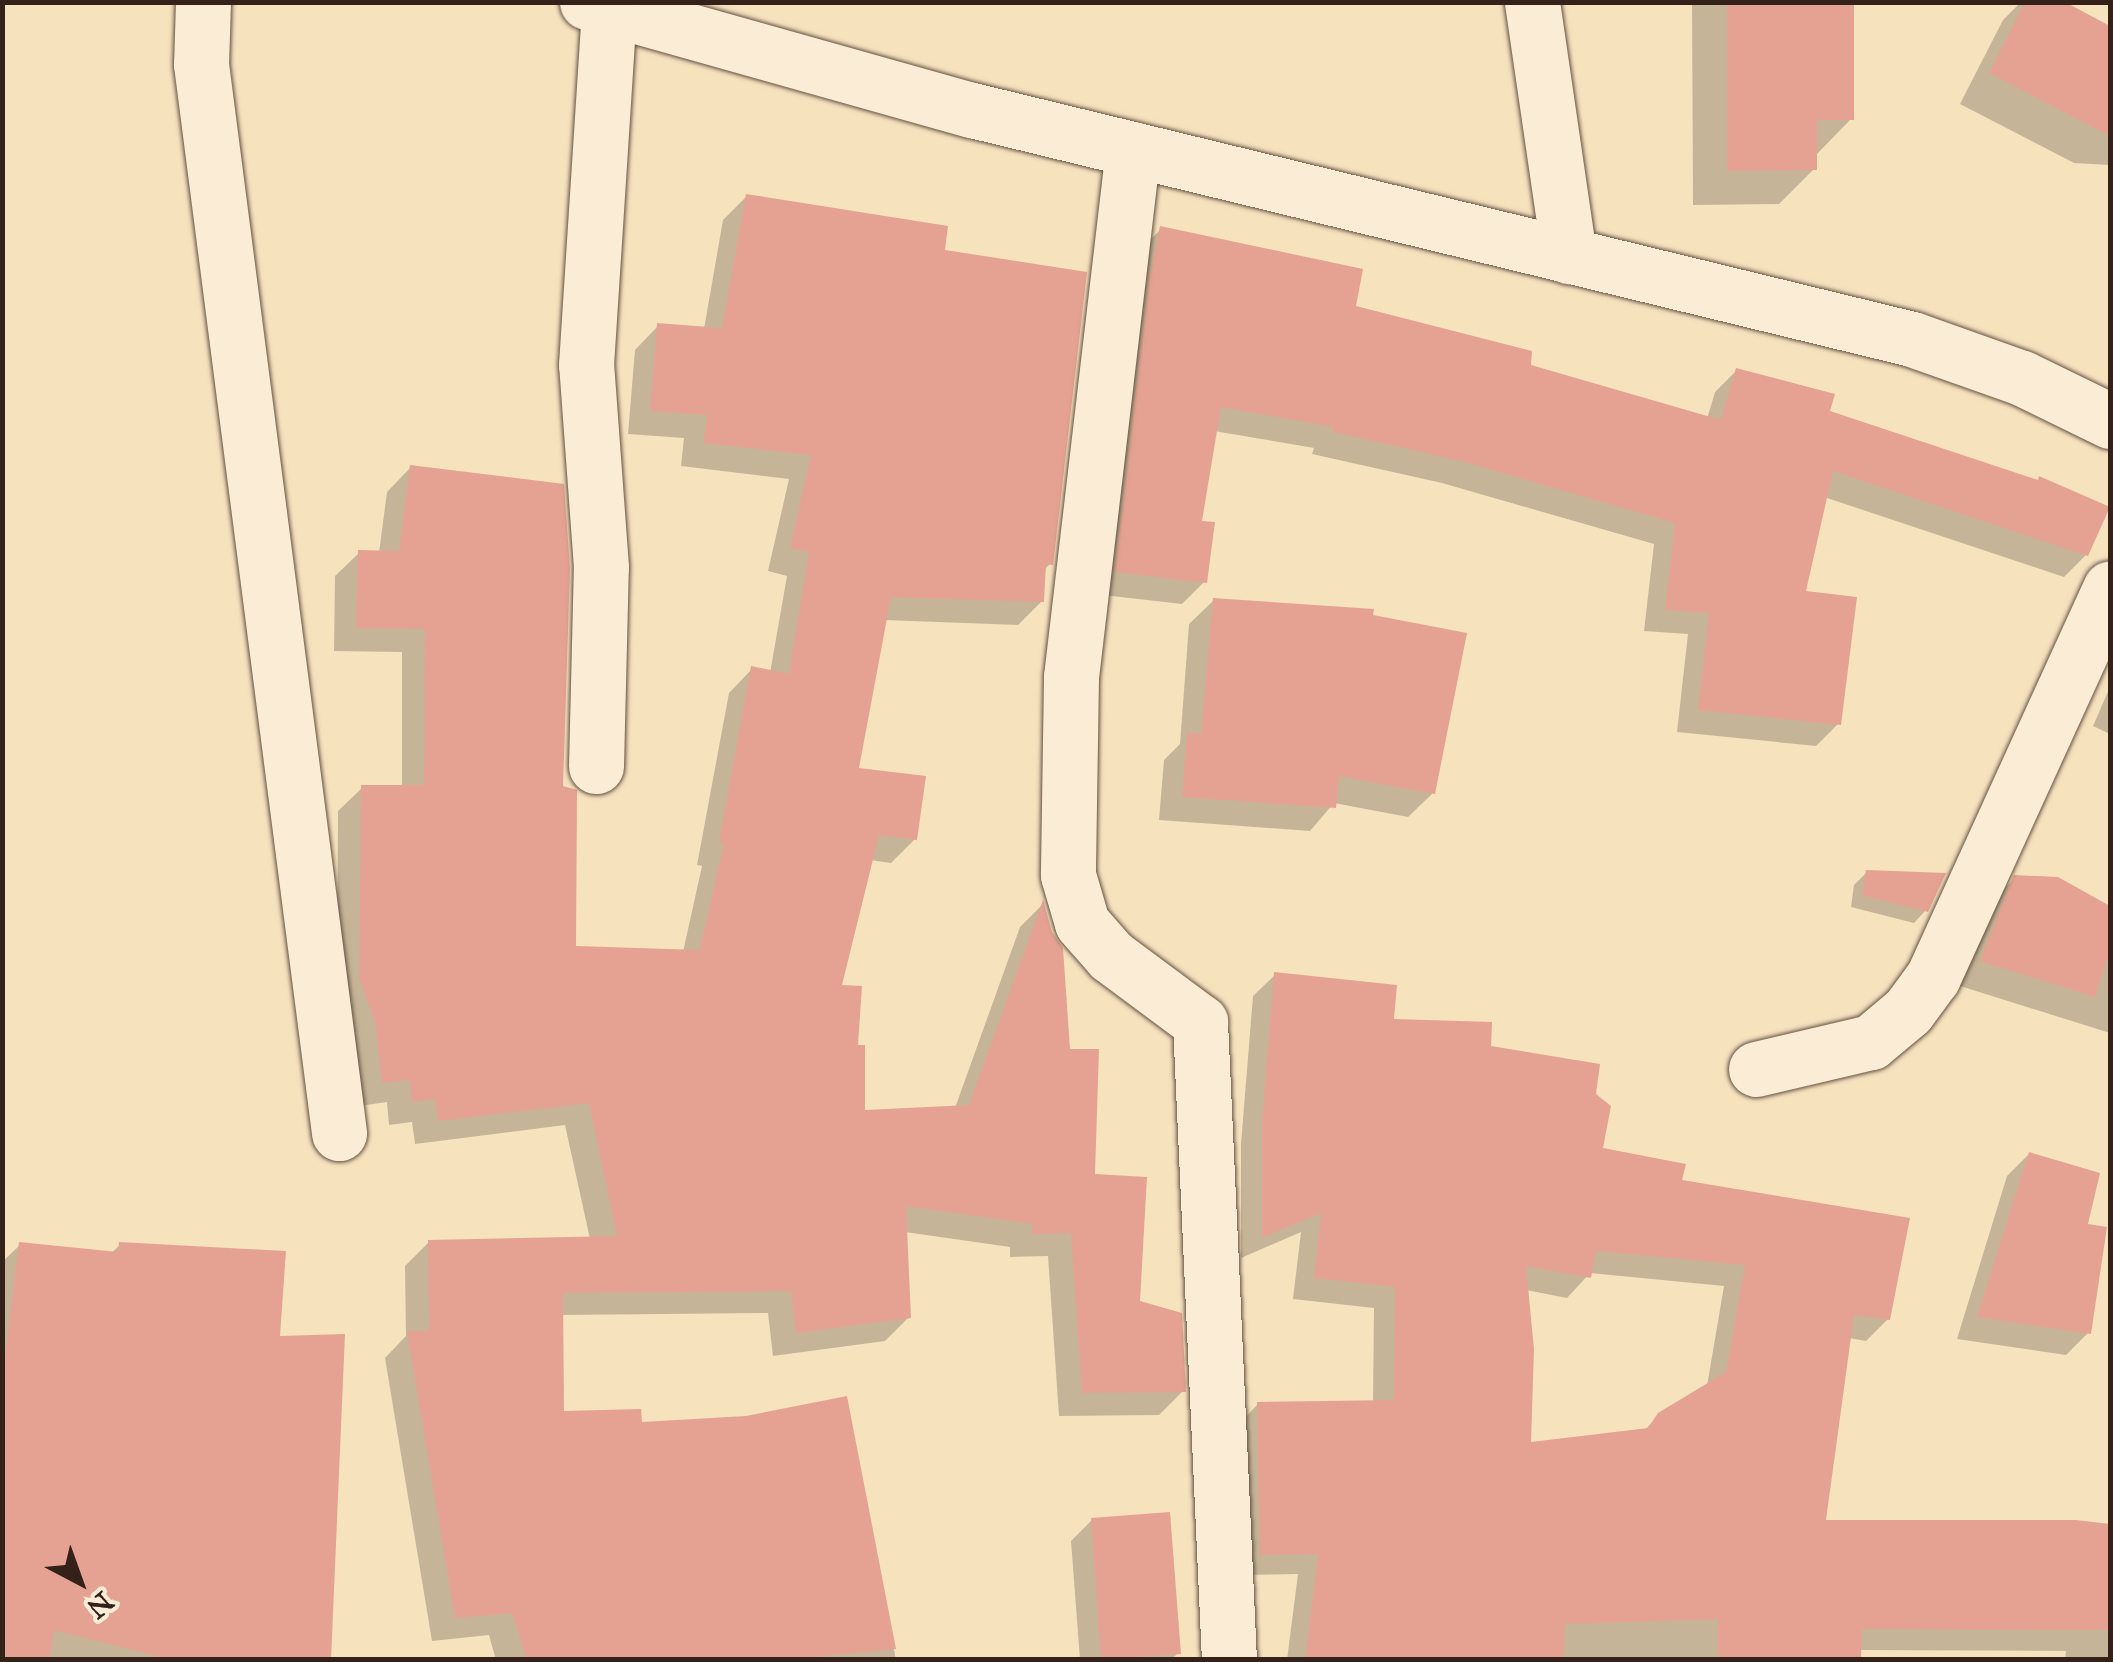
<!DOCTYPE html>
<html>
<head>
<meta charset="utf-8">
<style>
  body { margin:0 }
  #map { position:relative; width:2113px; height:1662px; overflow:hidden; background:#f7e2be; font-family:"IM FELL Great Primer",serif }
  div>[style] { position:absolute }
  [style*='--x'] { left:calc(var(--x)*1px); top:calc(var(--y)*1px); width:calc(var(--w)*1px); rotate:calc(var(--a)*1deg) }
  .shadow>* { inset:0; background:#0003 }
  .building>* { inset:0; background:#e5a293 }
  .roads { filter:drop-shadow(0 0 2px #655143) drop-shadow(0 0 2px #655143) }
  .street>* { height:55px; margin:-27.5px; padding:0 27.5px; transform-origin:27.5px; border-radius:27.5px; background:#faecd5 }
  span { translate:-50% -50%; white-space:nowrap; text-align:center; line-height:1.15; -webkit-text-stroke:8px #faecd5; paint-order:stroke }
  .frame { position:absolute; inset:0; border:5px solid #34211a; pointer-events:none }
  .north { position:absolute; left:30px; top:1532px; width:100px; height:100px; -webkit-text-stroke:8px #faecd5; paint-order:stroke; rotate:139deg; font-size:28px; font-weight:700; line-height:40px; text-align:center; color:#34211a }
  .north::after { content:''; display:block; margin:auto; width:35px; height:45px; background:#34211a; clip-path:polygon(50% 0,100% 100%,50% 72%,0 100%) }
</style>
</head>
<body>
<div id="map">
  <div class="shadow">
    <i style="clip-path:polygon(1692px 2px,1851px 2px,1851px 119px,1816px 155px,1814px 169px,1779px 204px,1693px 205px)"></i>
    <i style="clip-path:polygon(2021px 2px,2059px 2px,2110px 29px,2110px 165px,2074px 163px,1960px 104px,2003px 20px)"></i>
    <i style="clip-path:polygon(747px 196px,942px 252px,1050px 564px,1043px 571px,1042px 601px,1018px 625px,884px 620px,856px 770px,915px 839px,891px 863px,870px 860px,839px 987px,856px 1047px,862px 1113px,955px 1108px,1020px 927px,1042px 905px,1092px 1177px,1137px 1303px,1183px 1391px,1159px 1415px,1059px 1416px,1048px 1256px,1010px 1257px,1010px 1247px,905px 1232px,909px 1317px,885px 1341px,773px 1356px,768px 1313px,561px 1315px,561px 1414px,639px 1425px,746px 1418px,845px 1399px,896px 1660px,496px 1660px,489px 1635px,432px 1641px,385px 1358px,406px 1336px,405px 1266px,429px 1242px,590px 1239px,565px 1125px,415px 1144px,412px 1122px,389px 1125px,387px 1102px,359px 1106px,337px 1004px,338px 811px,362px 788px,402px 788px,402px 652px,334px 651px,335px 576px,359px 553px,379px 553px,387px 492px,410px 468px,561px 788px,573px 948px,683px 952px,702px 866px,697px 865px,729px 693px,752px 669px,770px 673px,787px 576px,768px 571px,789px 479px,681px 466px,684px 438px,628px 434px,635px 350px,658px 326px,704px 329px,723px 220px)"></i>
    <i style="clip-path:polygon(1161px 229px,1353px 308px,1529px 367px,1707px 419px,1715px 392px,1737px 370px,1827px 412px,2086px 555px,2064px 577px,1824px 497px,1803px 593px,1838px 724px,1816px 746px,1677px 732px,1688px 634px,1644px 631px,1654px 544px,1442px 483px,1312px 454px,1314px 448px,1214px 431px,1199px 523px,1204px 582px,1182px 604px,1094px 594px,1139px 251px)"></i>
    <i style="clip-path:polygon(1214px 600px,1433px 793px,1408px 817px,1334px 803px,1310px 831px,1159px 820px,1164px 760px,1180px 744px,1189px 624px)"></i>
    <i style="clip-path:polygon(2110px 687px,2110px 734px,2093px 726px)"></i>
    <i style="clip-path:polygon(1867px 872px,1926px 910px,1914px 923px,1851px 907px,1854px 885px)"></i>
    <i style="clip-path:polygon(2015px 878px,2057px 879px,2110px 909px,2110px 1033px,1957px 985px,1990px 903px)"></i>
    <i style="clip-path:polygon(evenodd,1275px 975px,1391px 1022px,1488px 1048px,1593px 1095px,1600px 1150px,1679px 1182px,1888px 1319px,1866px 1341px,1849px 1338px,1823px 1523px,2076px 1523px,2110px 1527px,2110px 1660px,2065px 1660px,2066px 1651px,1858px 1650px,1858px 1660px,1287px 1660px,1298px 1574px,1239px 1575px,1237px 1426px,1258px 1404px,1373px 1402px,1374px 1308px,1293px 1299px,1301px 1232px,1241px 1258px,1241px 1144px,1253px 996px,1275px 975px,1590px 1273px,1724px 1286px,1707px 1386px,1659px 1415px,1644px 1431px,1529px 1445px,1526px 1290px,1567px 1298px,1590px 1273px)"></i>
    <i style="clip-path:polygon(2029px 1154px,2085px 1226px,2088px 1333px,2066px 1355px,1957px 1339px,2007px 1176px)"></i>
    <i style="clip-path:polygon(20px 1245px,110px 1254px,120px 1245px,277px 1338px,329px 1660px,2px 1660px,2px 1262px)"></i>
    <i style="clip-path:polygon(1092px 1520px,1178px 1653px,1171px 1660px,1080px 1660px,1071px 1541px)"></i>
  </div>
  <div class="building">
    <i style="clip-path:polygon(1727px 2px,1854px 2px,1854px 120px,1817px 120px,1817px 170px,1727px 171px)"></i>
    <i style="clip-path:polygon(2025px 2px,2065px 2px,2110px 26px,2110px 136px,1989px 73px)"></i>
    <i style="clip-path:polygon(746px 194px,948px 226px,945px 250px,1087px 272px,1053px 565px,1046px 564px,1044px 602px,891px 597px,859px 768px,926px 776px,917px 840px,879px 835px,842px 985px,862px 986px,858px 1045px,865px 1045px,865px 1110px,969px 1105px,1043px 900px,1052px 932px,1063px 948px,1070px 1049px,1099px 1049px,1095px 1174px,1147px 1177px,1140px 1301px,1182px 1313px,1186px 1392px,1082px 1393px,1071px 1233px,1032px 1234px,1033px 1224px,906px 1206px,911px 1318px,796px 1333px,791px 1291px,563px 1293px,564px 1411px,641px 1409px,642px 1422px,746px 1416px,847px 1396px,896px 1649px,780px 1660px,527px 1660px,512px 1613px,455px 1618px,407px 1331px,429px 1331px,428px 1240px,617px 1236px,589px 1103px,438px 1121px,435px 1099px,412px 1102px,410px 1080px,382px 1083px,375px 1021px,359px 979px,361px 785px,424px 785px,425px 629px,356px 628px,358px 550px,399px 551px,410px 465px,564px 484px,570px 568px,563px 786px,577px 790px,576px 946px,700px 950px,724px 843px,719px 842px,751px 666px,789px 674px,809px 552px,790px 548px,811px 455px,704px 443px,707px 415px,650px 411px,657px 323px,722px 328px)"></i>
    <i style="clip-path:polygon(1160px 226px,1363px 269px,1356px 306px,1532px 351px,1531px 365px,1721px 420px,1736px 368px,1835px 394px,1830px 411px,2038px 480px,2039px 476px,2110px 507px,2088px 556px,1833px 471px,1806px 591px,1857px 597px,1841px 725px,1698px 710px,1709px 613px,1665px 610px,1675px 523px,1465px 462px,1333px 432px,1334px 427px,1221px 407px,1202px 521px,1215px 522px,1207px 583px,1115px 572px,1149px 281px)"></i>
    <i style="clip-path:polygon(1213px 598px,1374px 609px,1373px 615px,1467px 633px,1435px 794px,1339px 776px,1336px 808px,1182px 797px,1187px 733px,1201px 734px)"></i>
    <i style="clip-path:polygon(1866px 870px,1946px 873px,1928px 912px,1862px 895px)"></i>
    <i style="clip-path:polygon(2014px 875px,2058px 877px,2110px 906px,2110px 950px,2095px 997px,1980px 961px)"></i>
    <i style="clip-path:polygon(evenodd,1274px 972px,1397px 985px,1394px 1019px,1492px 1022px,1491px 1046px,1600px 1064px,1596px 1094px,1611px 1106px,1603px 1148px,1686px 1164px,1682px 1180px,1910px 1218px,1890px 1320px,1854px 1315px,1826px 1520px,2076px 1520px,2110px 1524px,2110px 1630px,1862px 1629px,1861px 1660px,1718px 1660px,1718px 1619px,1565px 1624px,1563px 1660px,1305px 1660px,1318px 1554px,1260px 1555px,1257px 1402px,1394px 1400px,1395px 1287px,1314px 1278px,1321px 1213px,1262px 1238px,1262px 1121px,1274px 972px,1596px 1251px,1745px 1265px,1726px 1372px,1658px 1413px,1648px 1428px,1531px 1442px,1534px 1349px,1526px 1266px,1591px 1278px,1596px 1251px)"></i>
    <i style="clip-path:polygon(2029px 1152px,2100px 1173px,2088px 1224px,2107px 1227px,2091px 1334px,1977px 1317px)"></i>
    <i style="clip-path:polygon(19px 1242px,118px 1252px,119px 1242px,286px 1251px,280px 1336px,345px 1334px,331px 1660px,171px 1660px,54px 1630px,50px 1660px,2px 1660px,2px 1380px)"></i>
    <i style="clip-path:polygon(1170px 1512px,1181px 1654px,1101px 1659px,1091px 1518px)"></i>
  </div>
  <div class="roads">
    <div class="street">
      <i style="--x:203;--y:2;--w:62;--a:91.8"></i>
      <i style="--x:201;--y:64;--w:1078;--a:82.64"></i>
      <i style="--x:587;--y:2;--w:400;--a:15.7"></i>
      <i style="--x:972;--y:110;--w:967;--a:13.69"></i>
      <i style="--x:1912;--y:339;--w:117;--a:19.5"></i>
      <i style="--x:2022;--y:378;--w:98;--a:26"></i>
      <i style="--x:1532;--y:2;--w:257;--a:81.7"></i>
      <i style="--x:1133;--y:149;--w:532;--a:96.7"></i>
      <i style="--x:1071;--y:677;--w:198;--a:90.9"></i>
      <i style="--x:1068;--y:875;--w:50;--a:73.7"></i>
      <i style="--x:1082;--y:923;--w:44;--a:48.7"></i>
      <i style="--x:1111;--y:956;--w:111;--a:36.6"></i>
      <i style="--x:1200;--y:1022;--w:639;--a:87.4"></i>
      <i style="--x:596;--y:766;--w:199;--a:-88.6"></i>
      <i style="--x:601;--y:567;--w:203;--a:-94.2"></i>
      <i style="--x:586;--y:365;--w:357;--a:-86.3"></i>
      <i style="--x:1756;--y:1069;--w:118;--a:-13.2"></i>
      <i style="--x:1871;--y:1042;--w:48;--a:-40"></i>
      <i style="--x:1908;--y:1011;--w:42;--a:-53.7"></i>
      <i style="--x:1933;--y:977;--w:427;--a:-65.5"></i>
    </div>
  </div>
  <div class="frame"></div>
  <div class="north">N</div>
</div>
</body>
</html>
